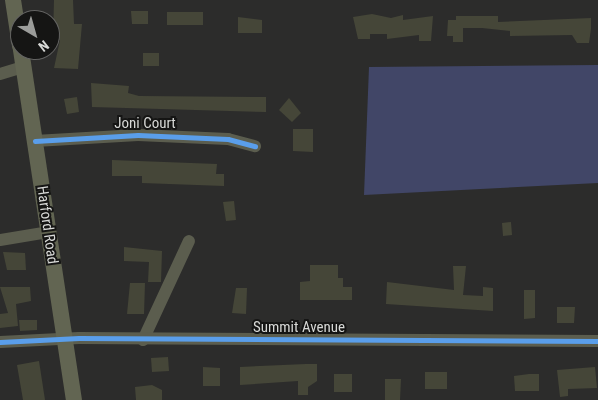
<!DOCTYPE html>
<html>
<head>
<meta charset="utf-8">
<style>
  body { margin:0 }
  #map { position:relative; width:598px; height:400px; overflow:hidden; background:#2c2c2b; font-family:"Roboto Condensed",sans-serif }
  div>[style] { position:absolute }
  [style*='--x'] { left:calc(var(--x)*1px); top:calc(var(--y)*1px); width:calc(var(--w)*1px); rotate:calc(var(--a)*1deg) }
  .green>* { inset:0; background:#414667 }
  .building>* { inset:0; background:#454638 }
  .minor>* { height:12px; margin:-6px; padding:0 6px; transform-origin:6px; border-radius:6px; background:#5b5d4e }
  .major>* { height:16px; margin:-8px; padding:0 8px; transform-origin:8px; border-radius:8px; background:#626552 }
  .cycleway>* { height:5px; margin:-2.5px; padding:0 2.5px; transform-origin:2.5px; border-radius:2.5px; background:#5a9eea }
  span { translate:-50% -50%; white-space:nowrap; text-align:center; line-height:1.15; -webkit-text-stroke:4px #151514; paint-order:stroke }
  .street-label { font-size:15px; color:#d7d8d6 }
  .north { position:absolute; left:10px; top:10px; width:50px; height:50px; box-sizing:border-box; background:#151514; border:1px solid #636362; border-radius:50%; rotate:142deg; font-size:14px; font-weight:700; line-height:20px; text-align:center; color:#d7d8d6 }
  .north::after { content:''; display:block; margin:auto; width:18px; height:22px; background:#9b9c9a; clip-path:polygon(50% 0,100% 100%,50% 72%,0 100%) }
</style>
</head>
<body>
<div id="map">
  <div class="green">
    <i style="clip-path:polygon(598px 65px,598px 183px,364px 195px,369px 67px)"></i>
  </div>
  <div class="building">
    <i style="clip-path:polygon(54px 0,73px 0,74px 24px,82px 24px,78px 69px,54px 68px,60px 40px,53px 38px)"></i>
    <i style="clip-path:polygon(131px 11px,148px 11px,148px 24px,132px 24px)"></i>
    <i style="clip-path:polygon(167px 12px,203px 12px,203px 25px,167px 25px)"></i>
    <i style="clip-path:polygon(372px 14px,391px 18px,403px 15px,403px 20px,433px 16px,431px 41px,419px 41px,419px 35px,387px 39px,387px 34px,370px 34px,370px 39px,358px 39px,353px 17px)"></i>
    <i style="clip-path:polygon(456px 16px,498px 16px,498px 22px,591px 18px,591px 29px,589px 43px,577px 43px,572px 35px,510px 36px,510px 31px,482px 28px,463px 28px,463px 42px,453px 42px,453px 36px,447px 36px,448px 20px,456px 20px)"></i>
    <i style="clip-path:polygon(238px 17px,262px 20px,262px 33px,238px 33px)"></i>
    <i style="clip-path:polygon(143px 53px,159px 53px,159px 66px,143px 66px)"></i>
    <i style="clip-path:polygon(91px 83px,129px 86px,128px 93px,139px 96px,266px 97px,266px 112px,92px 107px)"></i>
    <i style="clip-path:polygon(77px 97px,79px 112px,67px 114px,64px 99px)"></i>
    <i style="clip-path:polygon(289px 98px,301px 113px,292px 122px,279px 110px)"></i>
    <i style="clip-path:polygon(293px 129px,313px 129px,313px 152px,293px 151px)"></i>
    <i style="clip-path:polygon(112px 160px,217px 164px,216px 174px,224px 174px,224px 186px,142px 183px,142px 176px,112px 176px)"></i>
    <i style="clip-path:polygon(234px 201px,236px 220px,226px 221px,223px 202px)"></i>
    <i style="clip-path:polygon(511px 222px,512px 235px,503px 236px,502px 223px)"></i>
    <i style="clip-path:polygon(124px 247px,162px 251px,161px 282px,148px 282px,149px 262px,124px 261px)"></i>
    <i style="clip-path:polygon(3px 252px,25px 253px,26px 270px,7px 270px)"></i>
    <i style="clip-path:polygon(310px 265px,338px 265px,338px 278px,343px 278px,343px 287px,352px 287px,352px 300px,300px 300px,300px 282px,310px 281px)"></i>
    <i style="clip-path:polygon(453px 266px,466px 266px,463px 295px,483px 296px,483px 287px,493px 288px,493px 311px,386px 304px,387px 282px,454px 290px)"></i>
    <i style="clip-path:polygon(130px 283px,145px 283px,144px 314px,127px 314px)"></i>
    <i style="clip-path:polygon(0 287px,30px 287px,31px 301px,16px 304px,18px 326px,0 328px,0 314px,8px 313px)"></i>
    <i style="clip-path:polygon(236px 288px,247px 288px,246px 314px,232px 313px)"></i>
    <i style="clip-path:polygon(524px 290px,535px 290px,535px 318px,524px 319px)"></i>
    <i style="clip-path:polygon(557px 307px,575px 307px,574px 323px,557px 323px)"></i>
    <i style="clip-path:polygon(19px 320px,37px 320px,37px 330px,20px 331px)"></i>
    <i style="clip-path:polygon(168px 357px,169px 371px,152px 372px,151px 358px)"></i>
    <i style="clip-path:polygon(39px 361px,45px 400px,23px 400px,17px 365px)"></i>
    <i style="clip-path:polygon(306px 364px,317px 364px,317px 381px,308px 387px,308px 395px,298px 395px,298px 381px,240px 385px,240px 367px)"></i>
    <i style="clip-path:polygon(203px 367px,220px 368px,220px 386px,203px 386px)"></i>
    <i style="clip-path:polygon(595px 367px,597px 388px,568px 389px,568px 396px,560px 397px,557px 370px)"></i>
    <i style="clip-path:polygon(425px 372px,447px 372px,447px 389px,425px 389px)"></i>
    <i style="clip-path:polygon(334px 374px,352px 374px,352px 392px,334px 392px)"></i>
    <i style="clip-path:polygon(529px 374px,539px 374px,539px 391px,515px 391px,514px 376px)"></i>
    <i style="clip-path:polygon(385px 379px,401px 379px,400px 400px,385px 400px)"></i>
    <i style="clip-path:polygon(152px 385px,162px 390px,162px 400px,136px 400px,135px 387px)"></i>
  </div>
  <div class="minor">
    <i style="--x:0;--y:74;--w:24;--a:-17"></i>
    <i style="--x:35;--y:141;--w:103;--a:-3.3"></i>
    <i style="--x:138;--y:135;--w:90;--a:2.5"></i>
    <i style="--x:228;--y:139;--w:28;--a:15"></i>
    <i style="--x:0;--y:240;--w:50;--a:-9.3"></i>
    <i style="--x:143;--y:340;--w:109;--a:-65.1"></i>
    <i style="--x:0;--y:342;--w:79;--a:-2.9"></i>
    <i style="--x:79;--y:338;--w:519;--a:0.33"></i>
  </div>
  <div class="major">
    <i style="--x:13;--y:0;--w:47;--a:81.3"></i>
    <i style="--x:21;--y:50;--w:354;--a:81.4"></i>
  </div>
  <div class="cycleway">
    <i style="--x:35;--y:141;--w:103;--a:-3.3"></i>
    <i style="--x:138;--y:135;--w:90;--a:2.5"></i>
    <i style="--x:228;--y:139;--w:28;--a:15"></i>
    <i style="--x:0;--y:342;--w:79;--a:-2.9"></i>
    <i style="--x:79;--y:338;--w:519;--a:0.33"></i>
  </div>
  <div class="street-label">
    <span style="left:145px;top:124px">Joni Court</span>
    <span style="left:47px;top:225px;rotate:82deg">Harford Road</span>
    <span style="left:299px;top:328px">Summit Avenue</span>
  </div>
  <div class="north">N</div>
</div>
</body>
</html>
